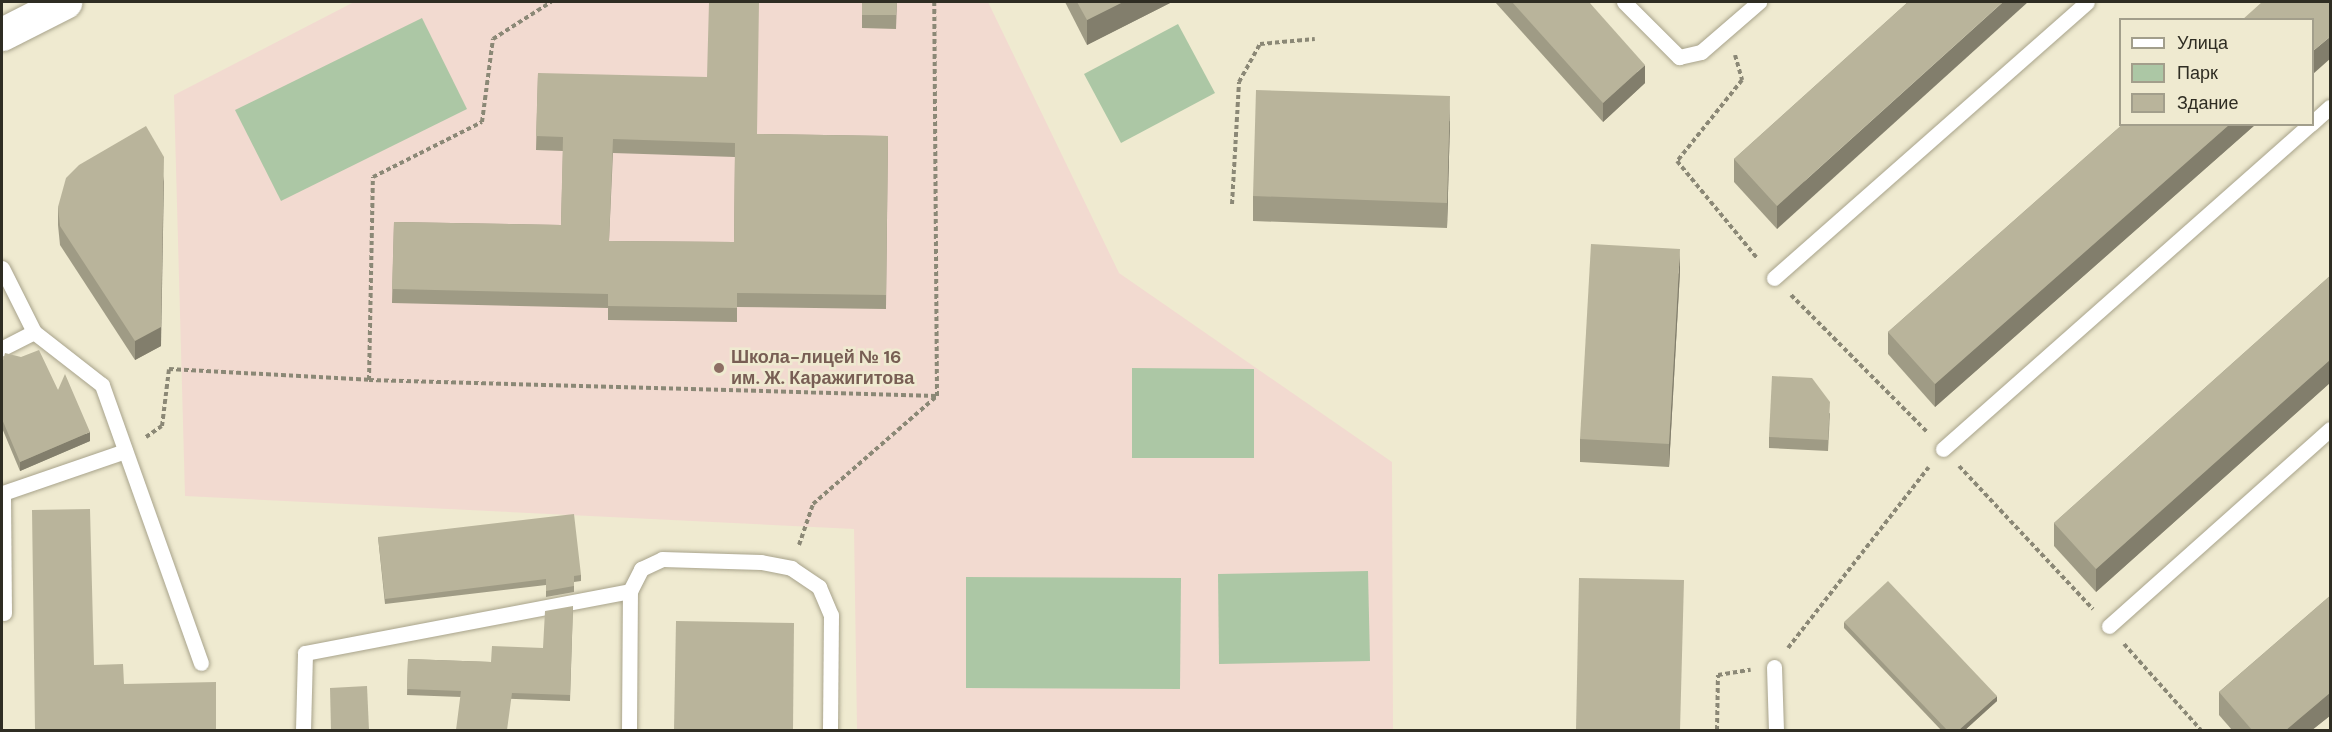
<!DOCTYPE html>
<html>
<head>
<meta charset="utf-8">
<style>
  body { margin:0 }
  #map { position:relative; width:2332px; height:732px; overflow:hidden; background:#efead0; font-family:"DM Sans",sans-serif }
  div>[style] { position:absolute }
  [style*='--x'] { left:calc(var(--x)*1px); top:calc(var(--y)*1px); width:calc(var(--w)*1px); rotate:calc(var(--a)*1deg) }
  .education>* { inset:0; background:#f2dad0 }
  .green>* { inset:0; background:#acc7a5 }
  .path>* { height:4px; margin-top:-2px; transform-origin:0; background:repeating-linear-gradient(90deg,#8b8876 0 4.5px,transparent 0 7.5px) }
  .roads { filter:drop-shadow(0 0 2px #a8a38b) drop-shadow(0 0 2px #a8a38b) }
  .lane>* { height:15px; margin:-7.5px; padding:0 7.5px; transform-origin:7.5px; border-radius:7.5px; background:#fff }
  .secondary>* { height:33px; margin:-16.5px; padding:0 16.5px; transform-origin:16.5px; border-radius:16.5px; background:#fff }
  .wall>* { inset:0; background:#9f9b85 }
  .shaded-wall>* { inset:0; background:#827e6c }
  .building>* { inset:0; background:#b9b49b }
  .dots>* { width:16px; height:16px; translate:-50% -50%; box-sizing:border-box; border:3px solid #efead0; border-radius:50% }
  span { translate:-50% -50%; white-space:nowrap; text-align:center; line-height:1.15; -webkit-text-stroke:5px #efead0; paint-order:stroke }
  .education-label { font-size:18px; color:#785e54; font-weight:700 }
  .left { translate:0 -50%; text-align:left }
  .frame { position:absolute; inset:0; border:3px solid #2f2d23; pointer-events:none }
  .legend { position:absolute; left:2119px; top:18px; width:195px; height:108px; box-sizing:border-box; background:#efead0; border:2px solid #a29e8b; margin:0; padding:8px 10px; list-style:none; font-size:18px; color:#2f2d23 }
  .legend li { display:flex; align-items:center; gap:12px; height:30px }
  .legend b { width:30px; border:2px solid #a29e8b }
</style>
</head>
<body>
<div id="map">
  <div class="education">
    <i style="clip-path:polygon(354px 2px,988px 2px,1119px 273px,1392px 462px,1393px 730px,857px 729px,854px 529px,185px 496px,174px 95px)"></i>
  </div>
  <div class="green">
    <i style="clip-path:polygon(422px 18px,467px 109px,281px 201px,235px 110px)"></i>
    <i style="clip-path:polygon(1178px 24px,1215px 93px,1121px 143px,1084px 74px)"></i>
    <i style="clip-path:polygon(1132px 368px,1254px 369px,1254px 458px,1132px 458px)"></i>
    <i style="clip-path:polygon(1368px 571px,1370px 661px,1219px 664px,1218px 574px)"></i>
    <i style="clip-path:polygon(966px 577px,1181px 578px,1180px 689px,966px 688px)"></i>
  </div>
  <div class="path">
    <i style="--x:1735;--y:55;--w:26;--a:74"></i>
    <i style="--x:1742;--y:80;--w:104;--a:128.7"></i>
    <i style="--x:1677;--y:161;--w:126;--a:50.5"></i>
    <i style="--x:1232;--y:204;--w:122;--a:-86.7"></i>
    <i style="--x:1239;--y:82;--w:43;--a:-61.1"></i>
    <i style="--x:1260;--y:44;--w:55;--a:-5.2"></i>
    <i style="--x:1791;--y:295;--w:193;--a:45.2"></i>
    <i style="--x:369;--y:380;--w:568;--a:1.61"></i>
    <i style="--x:146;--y:437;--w:19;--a:-35"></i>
    <i style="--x:162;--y:426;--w:57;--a:-83"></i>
    <i style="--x:169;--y:369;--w:200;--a:3.1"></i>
    <i style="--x:369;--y:380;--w:203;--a:-88.9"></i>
    <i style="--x:373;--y:177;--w:122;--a:-26.8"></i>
    <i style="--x:482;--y:122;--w:84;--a:-82.5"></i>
    <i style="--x:493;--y:39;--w:69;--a:-32.5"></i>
    <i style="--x:1959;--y:466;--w:196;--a:46.9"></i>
    <i style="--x:799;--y:545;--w:43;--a:-71.1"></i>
    <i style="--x:813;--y:504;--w:164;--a:-41.1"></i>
    <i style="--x:937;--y:396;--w:394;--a:-90.4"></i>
    <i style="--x:2124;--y:644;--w:115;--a:48.2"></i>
    <i style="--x:1788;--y:648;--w:229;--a:-52.1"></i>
    <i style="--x:1717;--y:730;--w:55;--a:-89"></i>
    <i style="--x:1718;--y:675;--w:33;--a:-9"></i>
  </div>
  <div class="roads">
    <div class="lane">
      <i style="--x:1624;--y:2;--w:78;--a:45"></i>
      <i style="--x:1679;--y:57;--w:23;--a:-13"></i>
      <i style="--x:1701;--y:52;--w:77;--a:-40.8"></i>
      <i style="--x:2312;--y:123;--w:24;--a:-42"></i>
      <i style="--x:2;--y:268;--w:72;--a:63.4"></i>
      <i style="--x:34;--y:332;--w:36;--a:153"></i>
      <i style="--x:1774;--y:278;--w:417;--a:-41.4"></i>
      <i style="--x:34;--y:332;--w:86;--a:37.9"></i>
      <i style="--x:102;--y:385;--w:295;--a:70.4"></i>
      <i style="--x:1943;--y:449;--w:490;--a:-41.5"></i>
      <i style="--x:4;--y:613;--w:120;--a:-90.5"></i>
      <i style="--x:3;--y:493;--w:129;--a:-19"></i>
      <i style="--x:2109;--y:626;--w:296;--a:-41.7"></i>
      <i style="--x:1774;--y:667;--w:63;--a:88.2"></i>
      <i style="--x:303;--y:730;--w:77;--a:-88.5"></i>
      <i style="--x:305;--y:653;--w:331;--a:-10.8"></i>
      <i style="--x:629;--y:730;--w:139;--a:-89.6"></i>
      <i style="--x:630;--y:591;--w:25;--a:-63"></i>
      <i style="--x:641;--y:569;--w:23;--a:-25"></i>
      <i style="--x:662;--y:559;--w:99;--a:1.7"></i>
      <i style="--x:761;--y:562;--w:31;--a:11"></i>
      <i style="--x:791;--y:568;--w:34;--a:34"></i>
      <i style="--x:819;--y:587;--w:30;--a:67"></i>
      <i style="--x:831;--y:615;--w:115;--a:90.5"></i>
    </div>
    <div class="secondary">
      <i style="--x:2;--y:34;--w:71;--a:-26.9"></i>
    </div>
  </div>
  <div class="wall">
    <i style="clip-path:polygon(897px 2px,896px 29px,862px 28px,862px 15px)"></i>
    <i style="clip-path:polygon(1065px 2px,1172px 2px,1087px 45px)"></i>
    <i style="clip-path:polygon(1495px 2px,1589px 2px,1645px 83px,1603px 122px)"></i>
    <i style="clip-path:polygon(1908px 2px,1777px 229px,1734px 182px,1734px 159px)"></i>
    <i style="clip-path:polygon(evenodd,538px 73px,757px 134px,888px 136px,886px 309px,737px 307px,737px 322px,608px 320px,608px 308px,392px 303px,394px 222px,561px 225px,563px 151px,536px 150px,538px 73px,613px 153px,735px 157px,734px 242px,609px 241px,613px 153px)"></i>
    <i style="clip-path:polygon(1450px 121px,1447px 228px,1253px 221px,1253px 196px)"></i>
    <i style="clip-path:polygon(2123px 124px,2256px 124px,1935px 407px,1888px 354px,1888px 332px)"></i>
    <i style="clip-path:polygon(58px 207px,161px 346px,135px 360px,60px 245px,58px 225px)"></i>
    <i style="clip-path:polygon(1680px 271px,1669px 467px,1580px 462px,1580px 439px)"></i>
    <i style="clip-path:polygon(2331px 275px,2331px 382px,2096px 592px,2054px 546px,2054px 523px)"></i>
    <i style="clip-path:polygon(2px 364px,58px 390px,90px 441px,20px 471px,2px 428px)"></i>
    <i style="clip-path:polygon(1830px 413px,1828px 451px,1769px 448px,1769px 437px)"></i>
    <i style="clip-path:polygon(378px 537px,581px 575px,581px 581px,574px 582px,574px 592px,546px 597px,546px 585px,385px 604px)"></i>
    <i style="clip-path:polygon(2331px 595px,2331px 715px,2312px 730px,2232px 730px,2219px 715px,2219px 692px)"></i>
    <i style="clip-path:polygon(573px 606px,570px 701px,407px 695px,408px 659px,491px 662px,543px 648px)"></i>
    <i style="clip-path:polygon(1844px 622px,1997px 701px,1965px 730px,1941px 730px,1844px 628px)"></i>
  </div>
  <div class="shaded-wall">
    <i style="clip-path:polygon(1123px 2px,1172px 2px,1087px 45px,1087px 20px)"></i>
    <i style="clip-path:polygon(2003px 2px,2028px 2px,1777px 229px,1777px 206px)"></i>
    <i style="clip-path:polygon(2331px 36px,2331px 58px,2313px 74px,2313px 51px)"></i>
    <i style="clip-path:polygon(1645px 65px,1645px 83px,1603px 122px,1603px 103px)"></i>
    <i style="clip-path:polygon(1450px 96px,1450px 121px,1447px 228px,1447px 203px)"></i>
    <i style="clip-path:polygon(2230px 124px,2256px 124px,1935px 407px,1935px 384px)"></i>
    <i style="clip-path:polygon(164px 176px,161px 346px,135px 360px,135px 341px)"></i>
    <i style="clip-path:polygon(1680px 249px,1680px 271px,1669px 467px,1669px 444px)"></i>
    <i style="clip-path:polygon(2331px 359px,2331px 382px,2096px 592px,2096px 569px)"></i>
    <i style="clip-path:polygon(90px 432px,90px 441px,20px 471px,20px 462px)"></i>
    <i style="clip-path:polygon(2331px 692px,2331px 715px,2312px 730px,2286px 730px)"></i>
    <i style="clip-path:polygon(1997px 696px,1997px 701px,1965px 730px,1959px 730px)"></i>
  </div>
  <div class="building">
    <i style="clip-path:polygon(evenodd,709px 2px,759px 2px,757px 134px,888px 136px,886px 295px,737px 293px,737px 308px,608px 306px,608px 294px,392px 289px,394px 222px,561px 225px,563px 137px,536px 136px,538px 73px,707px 77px,709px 2px,613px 139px,735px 143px,734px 242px,609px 241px,613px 139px)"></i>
    <i style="clip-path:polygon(862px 2px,897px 2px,896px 15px,862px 15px)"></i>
    <i style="clip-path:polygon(1077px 2px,1123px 2px,1087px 20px)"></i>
    <i style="clip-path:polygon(1512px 2px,1589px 2px,1645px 65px,1603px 103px)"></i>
    <i style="clip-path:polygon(1908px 2px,2003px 2px,1777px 206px,1734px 159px)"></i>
    <i style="clip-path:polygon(2262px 2px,2331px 2px,2331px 36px,2313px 51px,2313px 20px,2242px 20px)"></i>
    <i style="clip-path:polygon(1256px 90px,1450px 96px,1447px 203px,1253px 196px)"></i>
    <i style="clip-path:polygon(2123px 124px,2230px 124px,1935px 384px,1888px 332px)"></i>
    <i style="clip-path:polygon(146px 126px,164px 157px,161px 327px,135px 341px,60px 226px,58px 207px,66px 178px,79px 165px)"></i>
    <i style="clip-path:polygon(1591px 244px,1680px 249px,1669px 444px,1580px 439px)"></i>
    <i style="clip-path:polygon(2331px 275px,2331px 359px,2096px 569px,2054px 523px)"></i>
    <i style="clip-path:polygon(39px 350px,58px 390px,65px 374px,90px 432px,20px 462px,2px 419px,2px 364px,5px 353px,21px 357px)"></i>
    <i style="clip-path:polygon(1772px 376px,1812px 378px,1830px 402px,1828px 440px,1769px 437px)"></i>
    <i style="clip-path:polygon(90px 509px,94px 665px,123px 664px,124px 684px,216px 682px,216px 730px,35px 730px,32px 510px)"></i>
    <i style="clip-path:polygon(574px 514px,581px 575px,574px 576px,574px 586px,546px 591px,546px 579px,385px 599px,378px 537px)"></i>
    <i style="clip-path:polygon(1579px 578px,1684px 580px,1680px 730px,1576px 730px)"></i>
    <i style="clip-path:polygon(1888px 581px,1997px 696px,1959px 730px,1947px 730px,1844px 622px)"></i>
    <i style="clip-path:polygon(2331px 595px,2331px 692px,2286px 730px,2252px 730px,2219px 692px)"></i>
    <i style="clip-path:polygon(573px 606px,570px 695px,512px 693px,507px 730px,456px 730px,461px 691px,407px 689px,408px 659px,491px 662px,492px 646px,543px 648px,545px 611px)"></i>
    <i style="clip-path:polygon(676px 621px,794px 623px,793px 730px,674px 730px)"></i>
    <i style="clip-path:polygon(367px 686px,369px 730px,331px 730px,330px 688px)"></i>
  </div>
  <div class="dots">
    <i style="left:719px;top:368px;background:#8d6e63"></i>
  </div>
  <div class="education-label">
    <span class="left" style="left:731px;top:368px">Школа-лицей № 16<br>им. Ж. Каражигитова</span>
  </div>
  <div class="frame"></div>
  <ul class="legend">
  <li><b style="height:8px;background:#fff"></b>Улица</li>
  <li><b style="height:16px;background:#acc7a5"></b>Парк</li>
  <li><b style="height:16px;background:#b9b49b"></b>Здание</li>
  </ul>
</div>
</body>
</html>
